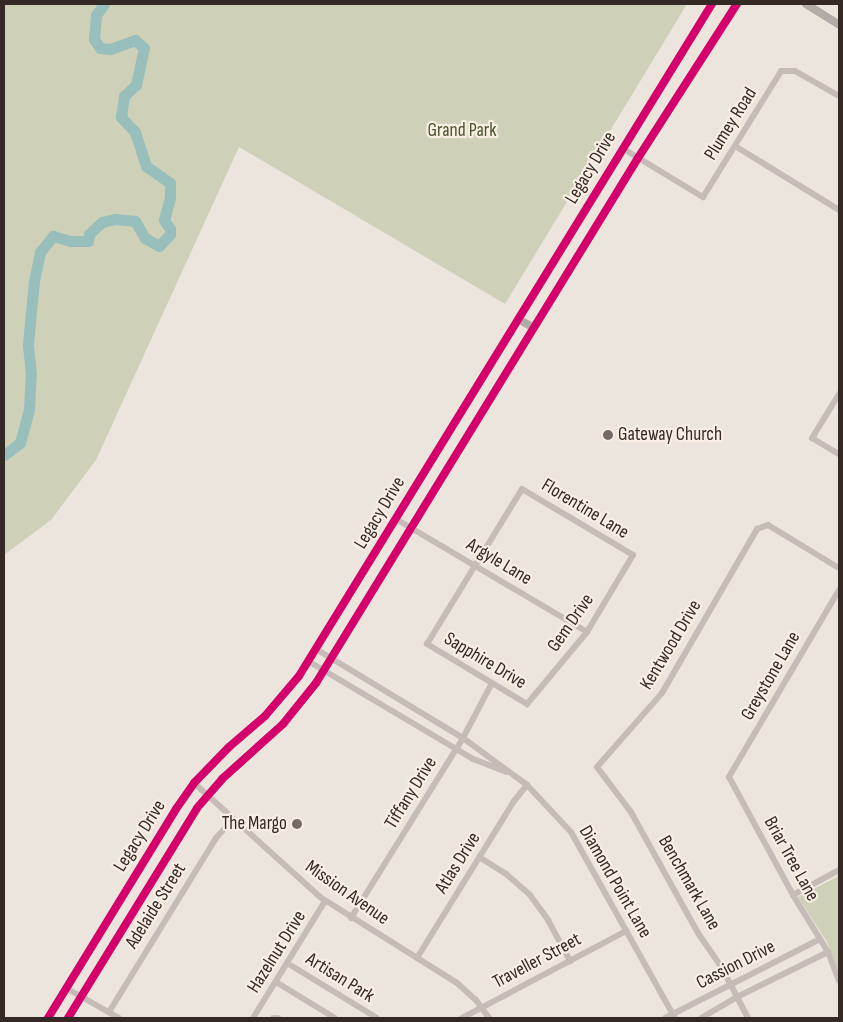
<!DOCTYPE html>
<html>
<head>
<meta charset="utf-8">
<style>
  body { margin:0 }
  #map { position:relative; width:843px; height:1022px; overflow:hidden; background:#ece5de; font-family:"Sofia Sans Condensed",sans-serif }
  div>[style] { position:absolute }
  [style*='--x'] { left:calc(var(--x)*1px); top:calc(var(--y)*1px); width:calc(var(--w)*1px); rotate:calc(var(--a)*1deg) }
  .green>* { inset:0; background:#ced1b8 }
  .river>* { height:11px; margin:-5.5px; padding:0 5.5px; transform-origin:5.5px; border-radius:5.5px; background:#99bfbc }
  .minor>* { height:6px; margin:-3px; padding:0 3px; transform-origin:3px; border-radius:3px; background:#c5bcb7 }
  .major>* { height:8px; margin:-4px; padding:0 4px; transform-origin:4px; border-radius:4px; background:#b3aba7 }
  .cycleway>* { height:8px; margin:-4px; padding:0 4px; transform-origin:4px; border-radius:4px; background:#d6006c }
  .dots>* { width:14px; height:14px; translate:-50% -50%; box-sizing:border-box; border:2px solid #f9eee4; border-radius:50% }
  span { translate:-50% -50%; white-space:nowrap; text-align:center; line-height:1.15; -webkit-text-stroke:4.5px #f9eee4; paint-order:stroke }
  .street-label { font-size:19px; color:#352926 }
  .park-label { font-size:19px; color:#475329 }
  .poi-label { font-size:19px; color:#352926 }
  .left { translate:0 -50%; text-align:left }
  .right { translate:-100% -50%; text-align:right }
  .frame { position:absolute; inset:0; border:5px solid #352926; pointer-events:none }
</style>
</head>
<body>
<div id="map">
  <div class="green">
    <i style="clip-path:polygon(4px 4px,687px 4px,505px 304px,239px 147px,96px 460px,51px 520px,4px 555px)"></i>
    <i style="clip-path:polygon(839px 876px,839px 972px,827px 942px,798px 897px)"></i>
  </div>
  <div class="river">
    <i style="--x:4;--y:455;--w:20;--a:-37"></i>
    <i style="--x:20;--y:443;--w:35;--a:-75"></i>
    <i style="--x:29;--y:409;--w:35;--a:-87"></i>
    <i style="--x:31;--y:374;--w:30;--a:-96"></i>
    <i style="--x:28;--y:344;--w:63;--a:-84.6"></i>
    <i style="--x:34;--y:281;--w:30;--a:-78"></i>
    <i style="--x:40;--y:252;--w:21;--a:-51"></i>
    <i style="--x:53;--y:236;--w:19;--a:16"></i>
    <i style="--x:71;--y:241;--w:17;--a:0"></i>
    <i style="--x:88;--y:241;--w:7;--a:-82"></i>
    <i style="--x:89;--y:234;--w:18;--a:-43"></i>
    <i style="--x:102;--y:222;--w:13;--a:-13"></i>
    <i style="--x:115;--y:219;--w:20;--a:6"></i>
    <i style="--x:135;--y:221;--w:20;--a:60"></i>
    <i style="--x:145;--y:238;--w:16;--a:30"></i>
    <i style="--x:159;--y:246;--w:16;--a:-47"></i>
    <i style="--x:170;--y:234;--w:5;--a:-90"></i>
    <i style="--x:170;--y:229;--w:11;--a:-124"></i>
    <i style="--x:164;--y:220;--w:23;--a:-75"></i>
    <i style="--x:170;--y:198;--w:15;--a:-90"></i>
    <i style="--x:170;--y:183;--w:29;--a:-145"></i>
    <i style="--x:146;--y:166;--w:36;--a:-108"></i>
    <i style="--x:135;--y:132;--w:21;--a:-133"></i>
    <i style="--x:121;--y:117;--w:21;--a:-82"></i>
    <i style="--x:124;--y:96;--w:16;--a:-43"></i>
    <i style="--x:136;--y:85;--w:38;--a:-78"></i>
    <i style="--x:144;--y:48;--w:12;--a:-138"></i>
    <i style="--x:135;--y:40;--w:27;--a:160"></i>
    <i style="--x:110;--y:49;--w:10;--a:-174"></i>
    <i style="--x:100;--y:48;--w:11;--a:-124"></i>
    <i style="--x:94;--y:39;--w:24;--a:-85"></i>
    <i style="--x:96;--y:15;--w:14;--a:-54"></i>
  </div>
  <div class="minor">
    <i style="--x:735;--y:146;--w:122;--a:31.6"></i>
    <i style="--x:622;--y:148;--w:95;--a:31.2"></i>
    <i style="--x:703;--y:197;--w:148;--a:-58.2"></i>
    <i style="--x:781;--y:71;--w:14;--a:0"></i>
    <i style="--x:795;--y:71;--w:51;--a:29.6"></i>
    <i style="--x:839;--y:394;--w:52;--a:121.5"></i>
    <i style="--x:812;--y:438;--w:31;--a:31"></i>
    <i style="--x:522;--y:489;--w:129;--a:30.7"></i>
    <i style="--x:633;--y:555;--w:90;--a:120.9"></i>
    <i style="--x:587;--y:632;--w:94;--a:129.8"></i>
    <i style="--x:527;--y:704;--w:117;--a:-149"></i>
    <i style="--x:427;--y:644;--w:182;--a:-58.5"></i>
    <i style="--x:396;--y:519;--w:222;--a:30.6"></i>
    <i style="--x:839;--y:590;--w:217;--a:120.5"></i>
    <i style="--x:729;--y:777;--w:134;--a:61.5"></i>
    <i style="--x:793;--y:895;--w:67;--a:58.4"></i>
    <i style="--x:828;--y:952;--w:31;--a:69"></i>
    <i style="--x:316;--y:649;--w:172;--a:31.2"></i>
    <i style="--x:463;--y:738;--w:79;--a:36.3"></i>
    <i style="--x:527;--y:785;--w:64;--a:46.9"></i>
    <i style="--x:571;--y:832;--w:213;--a:60.8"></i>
    <i style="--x:308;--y:661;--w:192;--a:30.7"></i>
    <i style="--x:473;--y:759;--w:36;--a:21"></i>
    <i style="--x:194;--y:783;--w:170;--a:42.1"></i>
    <i style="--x:320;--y:897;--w:162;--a:32.1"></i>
    <i style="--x:457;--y:983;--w:25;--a:42"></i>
    <i style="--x:476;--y:1000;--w:22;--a:54"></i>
    <i style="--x:479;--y:857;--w:31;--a:32"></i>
    <i style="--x:505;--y:873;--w:33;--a:41"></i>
    <i style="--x:530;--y:895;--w:31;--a:54"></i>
    <i style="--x:548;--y:920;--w:47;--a:61.8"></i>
    <i style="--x:793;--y:895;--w:52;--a:-28.5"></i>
    <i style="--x:351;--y:918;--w:212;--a:-58.1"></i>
    <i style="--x:463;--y:738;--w:62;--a:-62.2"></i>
    <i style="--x:417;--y:958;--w:185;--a:-58.3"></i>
    <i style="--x:514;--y:801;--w:21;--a:-51"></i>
    <i style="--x:287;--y:963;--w:105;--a:31.4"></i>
    <i style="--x:276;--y:982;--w:69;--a:31.4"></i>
    <i style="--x:66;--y:988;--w:61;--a:29.5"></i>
    <i style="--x:109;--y:1012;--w:204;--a:-58.4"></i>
    <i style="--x:216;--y:838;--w:25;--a:-48"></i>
    <i style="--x:253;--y:1018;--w:137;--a:-58.4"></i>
    <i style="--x:273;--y:1018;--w:5;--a:0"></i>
    <i style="--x:462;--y:1018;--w:186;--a:-27.9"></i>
    <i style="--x:665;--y:1018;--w:174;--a:-27"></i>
    <i style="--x:701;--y:1018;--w:42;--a:-30.3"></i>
    <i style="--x:737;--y:997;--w:102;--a:-26.3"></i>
    <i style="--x:748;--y:1018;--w:56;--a:-117.5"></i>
    <i style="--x:722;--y:968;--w:42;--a:-124.4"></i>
    <i style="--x:698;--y:933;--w:138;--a:-119"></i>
    <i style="--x:631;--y:812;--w:56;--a:-127.1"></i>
    <i style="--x:597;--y:767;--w:98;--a:-48.7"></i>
    <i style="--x:662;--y:693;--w:190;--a:-59.9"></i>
    <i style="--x:757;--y:529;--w:12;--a:-20"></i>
    <i style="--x:768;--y:525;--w:83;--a:31.2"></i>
  </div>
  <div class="major">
    <i style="--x:806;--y:4;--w:39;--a:32"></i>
    <i style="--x:518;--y:319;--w:18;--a:29"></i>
    <i style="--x:48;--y:1018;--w:245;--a:-58.5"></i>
    <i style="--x:176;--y:809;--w:32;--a:-55"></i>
    <i style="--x:194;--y:783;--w:50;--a:-45.8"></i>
    <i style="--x:229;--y:747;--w:48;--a:-40.7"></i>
    <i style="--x:265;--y:716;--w:52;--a:-49.6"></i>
    <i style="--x:299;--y:676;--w:789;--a:-58.43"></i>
    <i style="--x:68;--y:1018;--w:246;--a:-58.4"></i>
    <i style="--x:197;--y:808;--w:38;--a:-49"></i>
    <i style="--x:222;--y:779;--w:82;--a:-42"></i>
    <i style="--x:283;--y:724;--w:53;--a:-51.2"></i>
    <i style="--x:316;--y:683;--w:616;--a:-58.48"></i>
    <i style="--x:638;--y:158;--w:183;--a:-57.3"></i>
  </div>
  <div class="cycleway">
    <i style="--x:48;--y:1018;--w:245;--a:-58.5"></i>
    <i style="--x:176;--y:809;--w:32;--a:-55"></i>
    <i style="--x:194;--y:783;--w:50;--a:-45.8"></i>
    <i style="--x:229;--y:747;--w:48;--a:-40.7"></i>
    <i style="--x:265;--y:716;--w:52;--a:-49.6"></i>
    <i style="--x:299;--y:676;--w:789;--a:-58.43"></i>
    <i style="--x:68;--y:1018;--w:246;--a:-58.4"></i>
    <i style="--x:197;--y:808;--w:38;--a:-49"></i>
    <i style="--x:222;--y:779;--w:82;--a:-42"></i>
    <i style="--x:283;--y:724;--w:53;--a:-51.2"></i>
    <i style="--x:316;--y:683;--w:616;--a:-58.48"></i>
    <i style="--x:638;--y:158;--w:183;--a:-57.3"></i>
  </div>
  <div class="dots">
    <i style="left:608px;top:435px;background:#756b66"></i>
    <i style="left:297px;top:824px;background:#756b66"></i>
  </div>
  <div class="street-label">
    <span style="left:731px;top:124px;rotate:-58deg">Plumey Road</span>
    <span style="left:591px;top:168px;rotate:-59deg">Legacy Drive</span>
    <span style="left:585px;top:509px;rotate:31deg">Florentine Lane</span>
    <span style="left:380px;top:513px;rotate:-59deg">Legacy Drive</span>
    <span style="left:499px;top:562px;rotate:31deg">Argyle Lane</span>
    <span style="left:571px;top:623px;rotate:-55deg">Gem Drive</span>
    <span style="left:671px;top:645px;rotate:-59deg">Kentwood Drive</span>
    <span style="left:485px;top:661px;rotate:31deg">Sapphire Drive</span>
    <span style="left:771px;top:676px;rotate:-60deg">Greystone Lane</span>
    <span style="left:411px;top:793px;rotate:-58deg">Tiffany Drive</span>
    <span style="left:140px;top:836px;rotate:-58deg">Legacy Drive</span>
    <span style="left:791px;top:859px;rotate:61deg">Briar Tree Lane</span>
    <span style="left:458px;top:863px;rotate:-58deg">Atlas Drive</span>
    <span style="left:615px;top:882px;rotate:60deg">Diamond Point Lane</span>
    <span style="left:689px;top:883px;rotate:60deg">Benchmark Lane</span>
    <span style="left:347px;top:893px;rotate:35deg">Mission Avenue</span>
    <span style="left:156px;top:906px;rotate:-58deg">Adelaide Street</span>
    <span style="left:277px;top:952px;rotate:-58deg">Hazelnut Drive</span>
    <span style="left:537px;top:961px;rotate:-28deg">Traveller Street</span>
    <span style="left:736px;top:965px;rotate:-27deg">Cassion Drive</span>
    <span style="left:340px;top:978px;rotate:32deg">Artisan Park</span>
  </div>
  <div class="park-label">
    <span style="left:462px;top:131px">Grand Park</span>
  </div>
  <div class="poi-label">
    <span class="left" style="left:618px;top:435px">Gateway Church</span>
    <span class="right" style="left:287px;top:824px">The Margo</span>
  </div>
  <div class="frame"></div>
</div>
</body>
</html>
